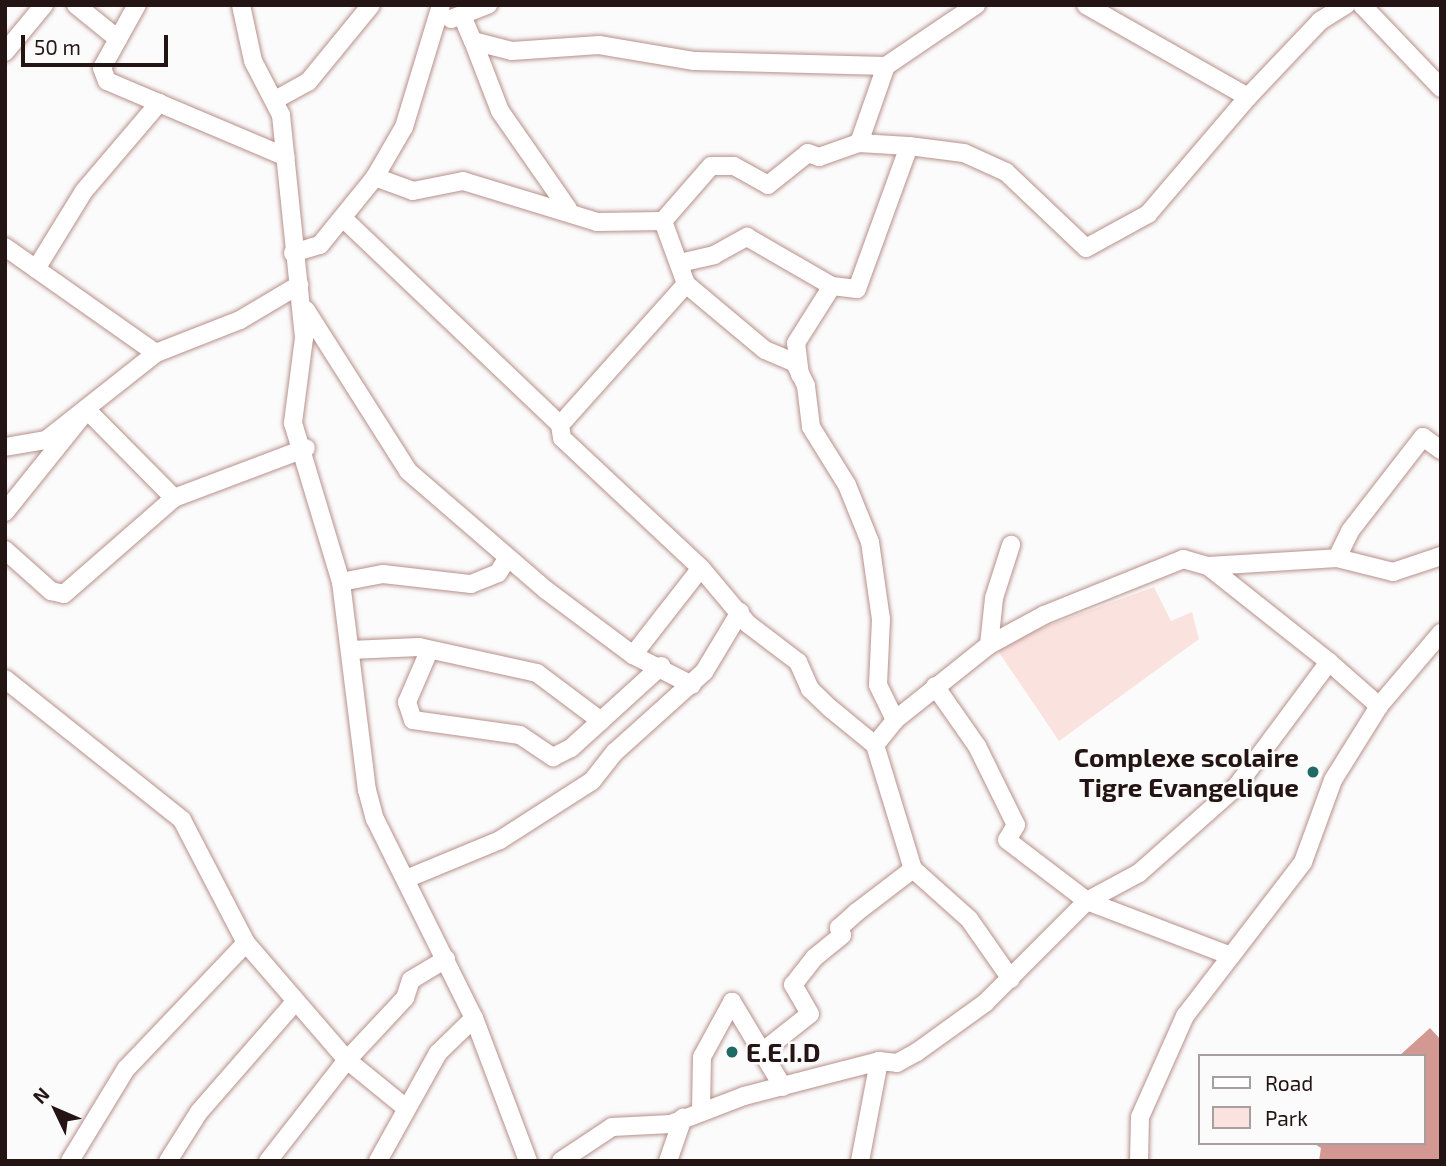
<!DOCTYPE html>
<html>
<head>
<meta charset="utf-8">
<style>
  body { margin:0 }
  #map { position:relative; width:1446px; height:1166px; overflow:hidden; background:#fbfbfb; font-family:"Exo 2",sans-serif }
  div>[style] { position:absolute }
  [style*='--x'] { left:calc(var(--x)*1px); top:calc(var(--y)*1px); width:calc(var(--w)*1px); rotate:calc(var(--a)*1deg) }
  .green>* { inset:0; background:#fae2df }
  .water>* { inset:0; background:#d39891 }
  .roads { filter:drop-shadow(0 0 2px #b7908b) drop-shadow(0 0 2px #b7908b) }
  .minor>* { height:18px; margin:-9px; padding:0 9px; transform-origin:9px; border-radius:9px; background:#fff }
  .dots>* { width:19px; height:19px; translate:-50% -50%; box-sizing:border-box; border:4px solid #fbfbfb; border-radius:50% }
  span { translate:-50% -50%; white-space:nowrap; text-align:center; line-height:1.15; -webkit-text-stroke:5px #fbfbfb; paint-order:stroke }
  .poi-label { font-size:26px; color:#241514; font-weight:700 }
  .right { translate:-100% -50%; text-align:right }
  .left { translate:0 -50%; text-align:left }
  .frame { position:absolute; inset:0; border:7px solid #241514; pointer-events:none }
  .legend { position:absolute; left:1198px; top:1054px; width:228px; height:91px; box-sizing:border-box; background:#fbfbfb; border:2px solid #a59f9f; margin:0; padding:9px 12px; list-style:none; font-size:21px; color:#241514 }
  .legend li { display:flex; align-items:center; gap:14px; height:35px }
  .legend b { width:35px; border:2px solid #a59f9f }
  .north { position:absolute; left:21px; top:1075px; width:70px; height:70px; -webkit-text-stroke:5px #fbfbfb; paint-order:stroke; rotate:314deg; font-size:19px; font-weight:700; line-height:28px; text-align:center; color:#241514 }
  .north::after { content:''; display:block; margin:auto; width:24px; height:32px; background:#241514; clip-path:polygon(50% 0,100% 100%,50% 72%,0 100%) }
  .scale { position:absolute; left:21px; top:35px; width:147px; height:32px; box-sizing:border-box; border:4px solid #241514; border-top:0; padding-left:9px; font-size:21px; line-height:24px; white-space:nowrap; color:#241514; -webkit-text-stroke:5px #fbfbfb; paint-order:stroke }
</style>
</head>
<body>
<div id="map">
  <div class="green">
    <i style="clip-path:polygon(1154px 587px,1171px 621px,1192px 612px,1199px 639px,1059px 741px,994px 645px)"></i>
  </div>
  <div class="water">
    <i style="clip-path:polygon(1430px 1028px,1441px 1040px,1441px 1161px,1319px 1161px,1321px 1148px,1313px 1143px,1423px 1143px,1423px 1056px,1399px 1056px)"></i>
  </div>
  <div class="roads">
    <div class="minor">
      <i style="--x:76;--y:5;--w:54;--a:39"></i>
      <i style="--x:118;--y:39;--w:33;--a:119"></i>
      <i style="--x:102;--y:68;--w:14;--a:69"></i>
      <i style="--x:107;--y:81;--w:194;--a:23"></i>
      <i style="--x:241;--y:5;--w:57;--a:77.9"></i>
      <i style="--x:253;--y:61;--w:61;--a:62.6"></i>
      <i style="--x:281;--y:115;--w:224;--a:84.1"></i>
      <i style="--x:304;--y:338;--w:86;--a:97.4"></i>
      <i style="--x:293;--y:423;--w:166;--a:73.2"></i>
      <i style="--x:341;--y:582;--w:210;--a:82.9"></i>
      <i style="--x:367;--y:790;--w:30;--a:75"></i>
      <i style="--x:375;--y:819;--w:222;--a:63.6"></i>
      <i style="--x:474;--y:1018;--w:50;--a:135.8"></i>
      <i style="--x:438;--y:1053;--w:124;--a:119.1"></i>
      <i style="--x:1086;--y:5;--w:186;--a:29.6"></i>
      <i style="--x:1362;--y:5;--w:115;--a:46.4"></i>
      <i style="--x:463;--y:18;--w:25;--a:67"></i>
      <i style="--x:473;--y:41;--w:40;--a:14.4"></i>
      <i style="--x:512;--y:51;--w:87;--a:-3.9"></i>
      <i style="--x:599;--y:45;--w:97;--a:9.5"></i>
      <i style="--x:695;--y:61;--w:191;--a:1.5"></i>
      <i style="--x:886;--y:66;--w:109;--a:-34.1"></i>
      <i style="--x:451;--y:19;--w:40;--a:-21"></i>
      <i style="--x:118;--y:39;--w:39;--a:-61"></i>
      <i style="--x:473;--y:41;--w:75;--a:68.9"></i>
      <i style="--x:500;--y:111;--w:119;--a:55.2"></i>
      <i style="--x:5;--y:52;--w:61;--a:-50.3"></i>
      <i style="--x:275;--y:100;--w:38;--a:-29"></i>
      <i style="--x:308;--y:82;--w:99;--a:-50.7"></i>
      <i style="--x:859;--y:143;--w:82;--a:-70.7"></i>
      <i style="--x:375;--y:177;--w:40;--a:20.2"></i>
      <i style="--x:413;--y:191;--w:51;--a:-11.3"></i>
      <i style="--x:463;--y:181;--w:140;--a:17"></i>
      <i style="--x:597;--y:222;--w:66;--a:-0.9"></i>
      <i style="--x:663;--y:221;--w:67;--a:69.9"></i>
      <i style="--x:686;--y:284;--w:103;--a:39.9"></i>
      <i style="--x:765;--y:350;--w:33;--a:23"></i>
      <i style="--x:795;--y:363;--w:25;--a:64"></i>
      <i style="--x:806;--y:386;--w:41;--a:83"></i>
      <i style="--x:811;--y:427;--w:68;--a:58.2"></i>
      <i style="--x:847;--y:485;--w:61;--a:68"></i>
      <i style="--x:870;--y:542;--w:78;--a:81.9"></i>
      <i style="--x:881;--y:619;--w:66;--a:92.6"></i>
      <i style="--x:878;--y:685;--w:39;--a:64"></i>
      <i style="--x:345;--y:220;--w:297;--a:43.6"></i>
      <i style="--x:560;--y:425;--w:13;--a:81"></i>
      <i style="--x:562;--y:438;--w:190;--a:43.1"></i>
      <i style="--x:701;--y:568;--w:73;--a:50"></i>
      <i style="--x:748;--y:624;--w:63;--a:37.2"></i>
      <i style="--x:798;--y:662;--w:30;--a:66"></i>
      <i style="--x:810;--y:689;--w:29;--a:44"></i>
      <i style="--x:831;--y:709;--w:57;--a:39.3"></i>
      <i style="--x:875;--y:745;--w:130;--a:73"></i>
      <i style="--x:913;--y:869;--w:75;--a:41.8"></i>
      <i style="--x:969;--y:919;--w:73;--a:55"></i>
      <i style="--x:663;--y:221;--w:73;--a:-48.9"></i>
      <i style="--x:711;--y:166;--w:23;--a:0"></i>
      <i style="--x:734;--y:166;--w:39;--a:29"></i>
      <i style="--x:768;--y:185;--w:51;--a:-38.7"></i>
      <i style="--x:808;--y:153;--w:12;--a:20"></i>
      <i style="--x:819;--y:157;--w:42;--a:-19.3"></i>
      <i style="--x:859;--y:143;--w:50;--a:3.4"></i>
      <i style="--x:5;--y:247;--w:184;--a:35.1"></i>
      <i style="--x:293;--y:253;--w:28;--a:-17"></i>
      <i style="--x:320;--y:245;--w:87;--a:-51"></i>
      <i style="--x:375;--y:177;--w:58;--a:-59.9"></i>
      <i style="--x:404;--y:127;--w:127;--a:-73.1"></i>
      <i style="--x:680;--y:263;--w:35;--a:-13"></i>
      <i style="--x:714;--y:255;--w:38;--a:-29"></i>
      <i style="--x:747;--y:237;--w:98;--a:30"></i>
      <i style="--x:36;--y:269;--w:92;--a:-58.4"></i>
      <i style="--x:84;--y:191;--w:116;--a:-49.6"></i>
      <i style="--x:306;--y:310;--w:191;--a:57.6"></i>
      <i style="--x:408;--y:471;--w:182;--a:40.8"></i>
      <i style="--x:546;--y:590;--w:109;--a:36.8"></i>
      <i style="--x:633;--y:655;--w:66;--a:27"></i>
      <i style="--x:800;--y:375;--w:32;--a:-97"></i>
      <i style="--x:796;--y:343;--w:67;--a:-57.7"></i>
      <i style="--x:832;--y:286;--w:25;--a:7"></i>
      <i style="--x:857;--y:289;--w:152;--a:-70"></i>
      <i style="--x:909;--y:146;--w:55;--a:7.3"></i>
      <i style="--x:964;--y:153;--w:46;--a:24.3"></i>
      <i style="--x:1006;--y:172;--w:110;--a:43.5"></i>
      <i style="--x:1086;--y:248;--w:71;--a:-28.7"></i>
      <i style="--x:1148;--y:214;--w:154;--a:-49.5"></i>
      <i style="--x:1248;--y:97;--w:105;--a:-46.5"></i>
      <i style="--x:1320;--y:21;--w:31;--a:-32"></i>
      <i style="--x:560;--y:425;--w:189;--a:-48.2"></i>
      <i style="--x:5;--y:447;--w:42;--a:-9.7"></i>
      <i style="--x:46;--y:440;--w:140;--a:-38.3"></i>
      <i style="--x:156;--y:353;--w:90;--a:-21.4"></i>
      <i style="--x:240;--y:320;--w:69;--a:-30.7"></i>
      <i style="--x:5;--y:512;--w:131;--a:-51.2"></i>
      <i style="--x:87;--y:410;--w:124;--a:45.3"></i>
      <i style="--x:174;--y:498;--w:141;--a:-20.7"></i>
      <i style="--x:5;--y:550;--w:62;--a:41.7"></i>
      <i style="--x:51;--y:591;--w:13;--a:13"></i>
      <i style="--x:64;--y:594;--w:146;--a:-41.1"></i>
      <i style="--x:1337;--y:558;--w:30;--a:-64"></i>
      <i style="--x:1350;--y:531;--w:119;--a:-52.2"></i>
      <i style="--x:1423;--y:437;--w:22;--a:36"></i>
      <i style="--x:1208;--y:566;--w:154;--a:38.4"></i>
      <i style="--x:341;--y:582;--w:43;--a:-10.8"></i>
      <i style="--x:383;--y:574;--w:89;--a:6.5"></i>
      <i style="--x:471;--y:584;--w:29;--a:-22"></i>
      <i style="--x:498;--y:573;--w:17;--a:-57"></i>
      <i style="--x:989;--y:645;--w:47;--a:-83.9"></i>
      <i style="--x:994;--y:598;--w:56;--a:-72.2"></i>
      <i style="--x:350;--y:650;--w:69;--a:-2.5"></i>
      <i style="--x:419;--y:647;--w:121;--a:12.4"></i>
      <i style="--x:537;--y:673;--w:80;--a:36.9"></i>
      <i style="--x:429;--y:651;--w:56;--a:113.3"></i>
      <i style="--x:407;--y:702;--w:19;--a:72"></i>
      <i style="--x:413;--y:720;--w:108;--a:8"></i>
      <i style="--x:520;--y:735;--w:40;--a:34"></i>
      <i style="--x:553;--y:757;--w:20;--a:-27"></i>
      <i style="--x:571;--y:748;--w:122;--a:-42.3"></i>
      <i style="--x:633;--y:655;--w:110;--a:-52"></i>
      <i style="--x:5;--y:679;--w:226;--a:38.5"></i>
      <i style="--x:182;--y:820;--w:139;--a:62.5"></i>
      <i style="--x:246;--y:943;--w:155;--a:49.2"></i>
      <i style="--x:347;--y:1060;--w:85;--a:-46.9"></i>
      <i style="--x:405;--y:998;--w:19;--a:-72"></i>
      <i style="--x:411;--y:980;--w:41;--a:-31"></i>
      <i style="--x:935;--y:686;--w:73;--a:55"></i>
      <i style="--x:977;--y:746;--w:88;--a:63.7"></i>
      <i style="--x:1016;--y:825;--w:17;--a:121"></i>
      <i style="--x:1007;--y:840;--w:101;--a:37.3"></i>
      <i style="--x:1087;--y:901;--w:154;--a:20.9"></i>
      <i style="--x:875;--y:745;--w:32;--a:-51"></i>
      <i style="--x:895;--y:720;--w:120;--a:-38.6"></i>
      <i style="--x:989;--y:645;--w:63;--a:-28.6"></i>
      <i style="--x:1044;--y:615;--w:150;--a:-21.9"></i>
      <i style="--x:1183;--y:559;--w:26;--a:16"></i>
      <i style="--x:1208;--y:566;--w:129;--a:-3.5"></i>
      <i style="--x:1337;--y:558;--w:58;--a:14"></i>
      <i style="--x:1393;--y:572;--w:51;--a:-18.4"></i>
      <i style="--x:406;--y:879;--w:102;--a:-22.5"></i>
      <i style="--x:500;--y:840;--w:109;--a:-32.7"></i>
      <i style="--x:592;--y:781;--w:37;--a:-52"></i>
      <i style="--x:615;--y:752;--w:120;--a:-42"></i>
      <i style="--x:704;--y:672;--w:70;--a:-59"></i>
      <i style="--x:474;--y:1018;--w:153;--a:69.3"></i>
      <i style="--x:762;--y:1052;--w:61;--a:-38.4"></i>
      <i style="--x:810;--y:1014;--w:34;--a:-120"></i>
      <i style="--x:793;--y:985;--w:34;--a:-52"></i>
      <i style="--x:814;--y:958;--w:36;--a:-39"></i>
      <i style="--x:842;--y:935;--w:8;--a:-113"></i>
      <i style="--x:839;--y:928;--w:24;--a:-42"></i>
      <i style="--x:857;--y:912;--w:71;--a:-37.5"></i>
      <i style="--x:701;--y:1112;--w:55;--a:-89"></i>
      <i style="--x:702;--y:1057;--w:63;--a:-61.4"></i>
      <i style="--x:732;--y:1002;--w:99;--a:59"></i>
      <i style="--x:70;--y:1161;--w:108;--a:-58.7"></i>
      <i style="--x:126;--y:1069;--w:174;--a:-46.4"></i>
      <i style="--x:168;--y:1161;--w:58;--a:-57.7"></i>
      <i style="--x:199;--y:1112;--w:146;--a:-48.9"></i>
      <i style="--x:268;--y:1161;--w:128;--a:-52"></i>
      <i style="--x:347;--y:1060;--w:76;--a:39.1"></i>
      <i style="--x:561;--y:1161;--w:61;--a:-33.7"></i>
      <i style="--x:612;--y:1127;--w:59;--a:-2.9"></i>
      <i style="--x:671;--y:1124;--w:78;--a:-21"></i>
      <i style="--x:744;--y:1096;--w:139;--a:-14.5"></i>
      <i style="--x:879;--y:1061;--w:18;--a:6"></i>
      <i style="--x:897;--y:1063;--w:23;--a:-29"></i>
      <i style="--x:917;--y:1052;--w:84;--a:-35.8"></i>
      <i style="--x:985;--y:1003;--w:144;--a:-45"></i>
      <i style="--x:1087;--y:901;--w:59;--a:-28.3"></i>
      <i style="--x:1139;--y:873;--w:130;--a:-41.6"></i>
      <i style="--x:1236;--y:787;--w:156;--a:-53.4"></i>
      <i style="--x:1329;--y:662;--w:67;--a:41.3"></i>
      <i style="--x:1379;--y:706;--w:96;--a:-49.7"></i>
      <i style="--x:668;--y:1161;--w:46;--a:-70.8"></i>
      <i style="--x:860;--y:1161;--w:102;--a:-79.2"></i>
      <i style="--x:1139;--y:1161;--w:44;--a:-88.7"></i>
      <i style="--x:1140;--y:1117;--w:111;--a:-66"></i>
      <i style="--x:1185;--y:1016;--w:194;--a:-52.5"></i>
      <i style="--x:1303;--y:862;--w:87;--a:-69.9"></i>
      <i style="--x:1333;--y:780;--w:87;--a:-58.1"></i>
    </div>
  </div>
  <div class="dots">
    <i style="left:1313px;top:772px;background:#1f6a65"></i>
    <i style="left:732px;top:1052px;background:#1f6a65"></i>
  </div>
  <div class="poi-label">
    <span class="right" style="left:1299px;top:772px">Complexe scolaire<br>Tigre Evangelique</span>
    <span class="left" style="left:746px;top:1052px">E.E.I.D</span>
  </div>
  <div class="frame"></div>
  <ul class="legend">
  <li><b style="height:9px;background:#fff"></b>Road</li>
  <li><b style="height:19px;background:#fae2df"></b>Park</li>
  </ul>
  <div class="north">N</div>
  <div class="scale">50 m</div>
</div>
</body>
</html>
